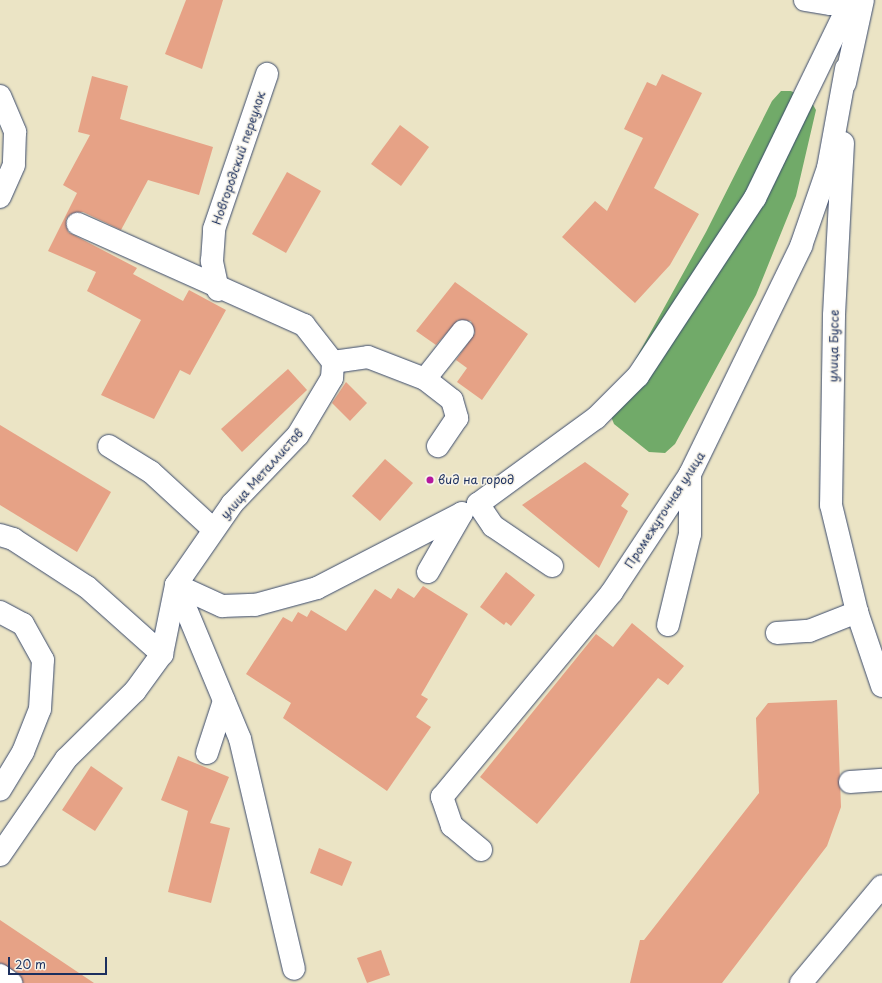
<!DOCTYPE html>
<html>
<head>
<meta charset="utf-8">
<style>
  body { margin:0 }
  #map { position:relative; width:882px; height:983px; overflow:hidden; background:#ebe4c5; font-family:"Playpen Sans",sans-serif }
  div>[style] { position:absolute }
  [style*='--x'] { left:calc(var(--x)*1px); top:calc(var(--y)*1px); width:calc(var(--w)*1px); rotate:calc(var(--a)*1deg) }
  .forest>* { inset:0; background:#71aa69 }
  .building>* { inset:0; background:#e6a286 }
  .roads { filter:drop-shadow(0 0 1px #3a4a6d) drop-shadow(0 0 1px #3a4a6d) }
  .minor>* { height:22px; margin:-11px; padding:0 11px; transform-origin:11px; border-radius:11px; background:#fff }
  .dots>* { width:11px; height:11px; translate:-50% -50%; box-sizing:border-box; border:2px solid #f7f3e8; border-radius:50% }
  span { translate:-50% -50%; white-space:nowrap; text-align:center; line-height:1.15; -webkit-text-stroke:3px #f7f3e8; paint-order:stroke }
  .street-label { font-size:12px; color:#1b2f5e }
  .poi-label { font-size:12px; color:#1b2f5e }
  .left { translate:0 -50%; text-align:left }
  .scale { position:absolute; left:8px; top:957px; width:99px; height:18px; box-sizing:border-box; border:2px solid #1b2f5e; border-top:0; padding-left:5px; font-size:12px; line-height:14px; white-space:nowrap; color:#1b2f5e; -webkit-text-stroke:3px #f7f3e8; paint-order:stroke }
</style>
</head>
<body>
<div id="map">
  <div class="forest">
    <i style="clip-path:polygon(781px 91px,791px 91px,812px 103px,816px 110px,796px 196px,756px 295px,675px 444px,665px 453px,649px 452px,614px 424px,610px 414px,618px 391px,706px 232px,772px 101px)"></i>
  </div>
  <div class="building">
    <i style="clip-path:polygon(186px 0,223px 0,202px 69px,165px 54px)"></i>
    <i style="clip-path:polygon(662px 74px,702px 93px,654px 188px,699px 214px,670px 265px,635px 303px,562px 237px,595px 201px,607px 211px,643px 138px,624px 129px,647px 82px,656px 86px)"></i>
    <i style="clip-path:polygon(92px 76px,128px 86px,120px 119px,213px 147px,199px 195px,148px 180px,121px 230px,83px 212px,71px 214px,66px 219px,68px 232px,137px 268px,133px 274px,183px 301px,189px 290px,226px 310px,190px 375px,180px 370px,154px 419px,101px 395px,141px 320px,87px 291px,96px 272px,48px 251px,77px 193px,63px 185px,90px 135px,78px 132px)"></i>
    <i style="clip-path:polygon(400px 125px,429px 147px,401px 186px,371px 164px)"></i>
    <i style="clip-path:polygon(287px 172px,321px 191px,286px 253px,252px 234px)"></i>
    <i style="clip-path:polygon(455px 282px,528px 334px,482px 400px,457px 382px,467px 368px,456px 360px,475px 333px,471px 321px,458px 320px,436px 345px,416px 331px)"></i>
    <i style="clip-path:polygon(288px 369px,307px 390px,242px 452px,221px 429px)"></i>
    <i style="clip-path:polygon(346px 382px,367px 403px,350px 421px,332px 403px)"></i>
    <i style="clip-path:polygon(0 425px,111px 492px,77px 552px,0 505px)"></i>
    <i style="clip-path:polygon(385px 459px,413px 483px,380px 521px,352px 496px)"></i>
    <i style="clip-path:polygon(585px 462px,629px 494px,621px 506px,628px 511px,599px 568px,522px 505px)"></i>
    <i style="clip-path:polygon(506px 572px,535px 595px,511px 626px,506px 622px,504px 625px,480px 607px)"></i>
    <i style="clip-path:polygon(423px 586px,468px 614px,421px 695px,428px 699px,416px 717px,431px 727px,387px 791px,283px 718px,291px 703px,246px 674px,283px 617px,292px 622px,298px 612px,307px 617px,311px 610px,346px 631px,375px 589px,391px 599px,398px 588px,414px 598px)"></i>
    <i style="clip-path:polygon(632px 623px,684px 666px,668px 685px,658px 678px,537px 824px,480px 777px,596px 634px,613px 647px)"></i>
    <i style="clip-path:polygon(837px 700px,841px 807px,827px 846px,722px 983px,630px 983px,640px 940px,644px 940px,759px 793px,756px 718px,768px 703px)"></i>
    <i style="clip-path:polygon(178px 756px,229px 777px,210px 823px,230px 828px,211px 903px,168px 892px,188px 811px,161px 800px)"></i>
    <i style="clip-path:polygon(91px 766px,123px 788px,95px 831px,62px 810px)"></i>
    <i style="clip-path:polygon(319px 848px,352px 862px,342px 886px,310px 873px)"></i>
    <i style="clip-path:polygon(0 920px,94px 983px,23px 983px,18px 973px,0 963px)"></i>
    <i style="clip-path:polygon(381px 950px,390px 975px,367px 983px,357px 958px)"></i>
  </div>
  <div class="roads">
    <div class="minor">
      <i style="--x:805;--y:0;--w:26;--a:9"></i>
      <i style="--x:831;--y:4;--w:11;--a:-22"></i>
      <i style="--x:845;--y:83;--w:85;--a:-77.8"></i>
      <i style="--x:0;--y:96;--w:39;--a:67"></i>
      <i style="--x:15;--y:132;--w:33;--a:92"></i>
      <i style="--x:14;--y:165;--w:35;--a:114"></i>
      <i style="--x:843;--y:143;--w:173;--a:93"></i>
      <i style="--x:834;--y:316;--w:189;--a:90.9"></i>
      <i style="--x:831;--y:505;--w:110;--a:76.3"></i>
      <i style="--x:857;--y:612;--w:78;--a:71.3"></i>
      <i style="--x:218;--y:290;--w:30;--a:-102"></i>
      <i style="--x:212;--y:261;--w:32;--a:-86"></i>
      <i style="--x:214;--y:229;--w:164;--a:-71.1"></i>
      <i style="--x:333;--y:362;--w:35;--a:-8"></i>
      <i style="--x:368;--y:357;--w:61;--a:21.1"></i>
      <i style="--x:425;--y:379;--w:34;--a:38"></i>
      <i style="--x:452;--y:400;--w:19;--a:74"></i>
      <i style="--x:457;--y:418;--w:34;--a:124"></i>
      <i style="--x:425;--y:379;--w:61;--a:-51.6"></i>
      <i style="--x:109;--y:446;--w:49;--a:31.8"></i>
      <i style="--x:151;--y:472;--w:84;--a:42.6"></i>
      <i style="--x:0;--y:535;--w:14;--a:17"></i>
      <i style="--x:13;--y:539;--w:88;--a:33"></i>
      <i style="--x:87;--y:587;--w:101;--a:41.8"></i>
      <i style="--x:552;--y:566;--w:71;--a:-145.9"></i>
      <i style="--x:493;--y:526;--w:27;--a:-124"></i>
      <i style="--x:478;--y:504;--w:146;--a:-36.1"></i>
      <i style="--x:596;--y:418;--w:59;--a:-45"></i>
      <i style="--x:638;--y:376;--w:213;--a:-56.7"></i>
      <i style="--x:755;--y:198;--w:220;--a:-64.1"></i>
      <i style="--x:428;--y:572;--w:68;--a:-60"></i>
      <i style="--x:176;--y:585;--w:167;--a:67.4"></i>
      <i style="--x:240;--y:739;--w:236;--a:76.8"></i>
      <i style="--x:176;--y:585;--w:51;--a:24.5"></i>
      <i style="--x:222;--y:606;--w:33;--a:-2"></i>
      <i style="--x:255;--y:605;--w:64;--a:-15.3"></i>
      <i style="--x:317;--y:588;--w:163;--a:-27.3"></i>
      <i style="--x:0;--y:612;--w:26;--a:28"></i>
      <i style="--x:23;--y:624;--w:41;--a:60.9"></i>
      <i style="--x:43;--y:660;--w:49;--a:93.5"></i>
      <i style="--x:40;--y:709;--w:46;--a:111.6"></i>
      <i style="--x:23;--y:752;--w:44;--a:121.2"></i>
      <i style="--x:668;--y:625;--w:94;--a:-76.4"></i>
      <i style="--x:690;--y:534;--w:60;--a:-90"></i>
      <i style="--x:777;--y:633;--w:32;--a:-4"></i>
      <i style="--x:809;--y:631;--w:52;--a:-21.6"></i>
      <i style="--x:207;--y:753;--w:55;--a:-71.9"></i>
      <i style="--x:850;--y:782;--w:32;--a:-4"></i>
      <i style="--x:481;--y:850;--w:38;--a:-140"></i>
      <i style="--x:452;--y:826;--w:31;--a:-109"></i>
      <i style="--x:442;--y:797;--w:266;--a:-50.3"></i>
      <i style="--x:612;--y:592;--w:141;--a:-56.5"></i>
      <i style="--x:690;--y:474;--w:254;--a:-64"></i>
      <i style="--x:801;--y:246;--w:83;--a:-70.9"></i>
      <i style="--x:828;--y:168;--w:101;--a:-79.7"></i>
      <i style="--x:0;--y:855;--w:116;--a:-55.5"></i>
      <i style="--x:66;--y:759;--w:97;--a:-44.6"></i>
      <i style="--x:135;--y:691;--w:46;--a:-53.9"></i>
      <i style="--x:162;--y:654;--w:70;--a:-78.5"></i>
      <i style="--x:176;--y:585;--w:98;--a:-55.3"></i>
      <i style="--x:232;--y:504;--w:95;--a:-46.3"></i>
      <i style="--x:298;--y:435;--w:66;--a:-59.2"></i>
      <i style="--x:332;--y:378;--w:16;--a:-86"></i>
      <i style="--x:333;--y:362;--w:47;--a:-128.1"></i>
      <i style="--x:304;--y:325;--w:248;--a:-155.9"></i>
      <i style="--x:0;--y:975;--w:14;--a:36"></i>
      <i style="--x:801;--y:983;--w:126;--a:-50.1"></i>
    </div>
  </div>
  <div class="dots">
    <i style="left:430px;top:480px;background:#b5179e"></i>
  </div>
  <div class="street-label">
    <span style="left:239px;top:158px;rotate:-71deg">Новгородский переулок</span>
    <span style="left:834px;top:346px;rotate:-89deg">улица Буссе</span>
    <span style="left:262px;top:474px;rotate:-48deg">улица Металлистов</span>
    <span style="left:665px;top:510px;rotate:-57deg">Промежуточная улица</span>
  </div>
  <div class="poi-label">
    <span class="left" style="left:438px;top:480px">вид на город</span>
  </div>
  <div class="scale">20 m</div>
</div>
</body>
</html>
